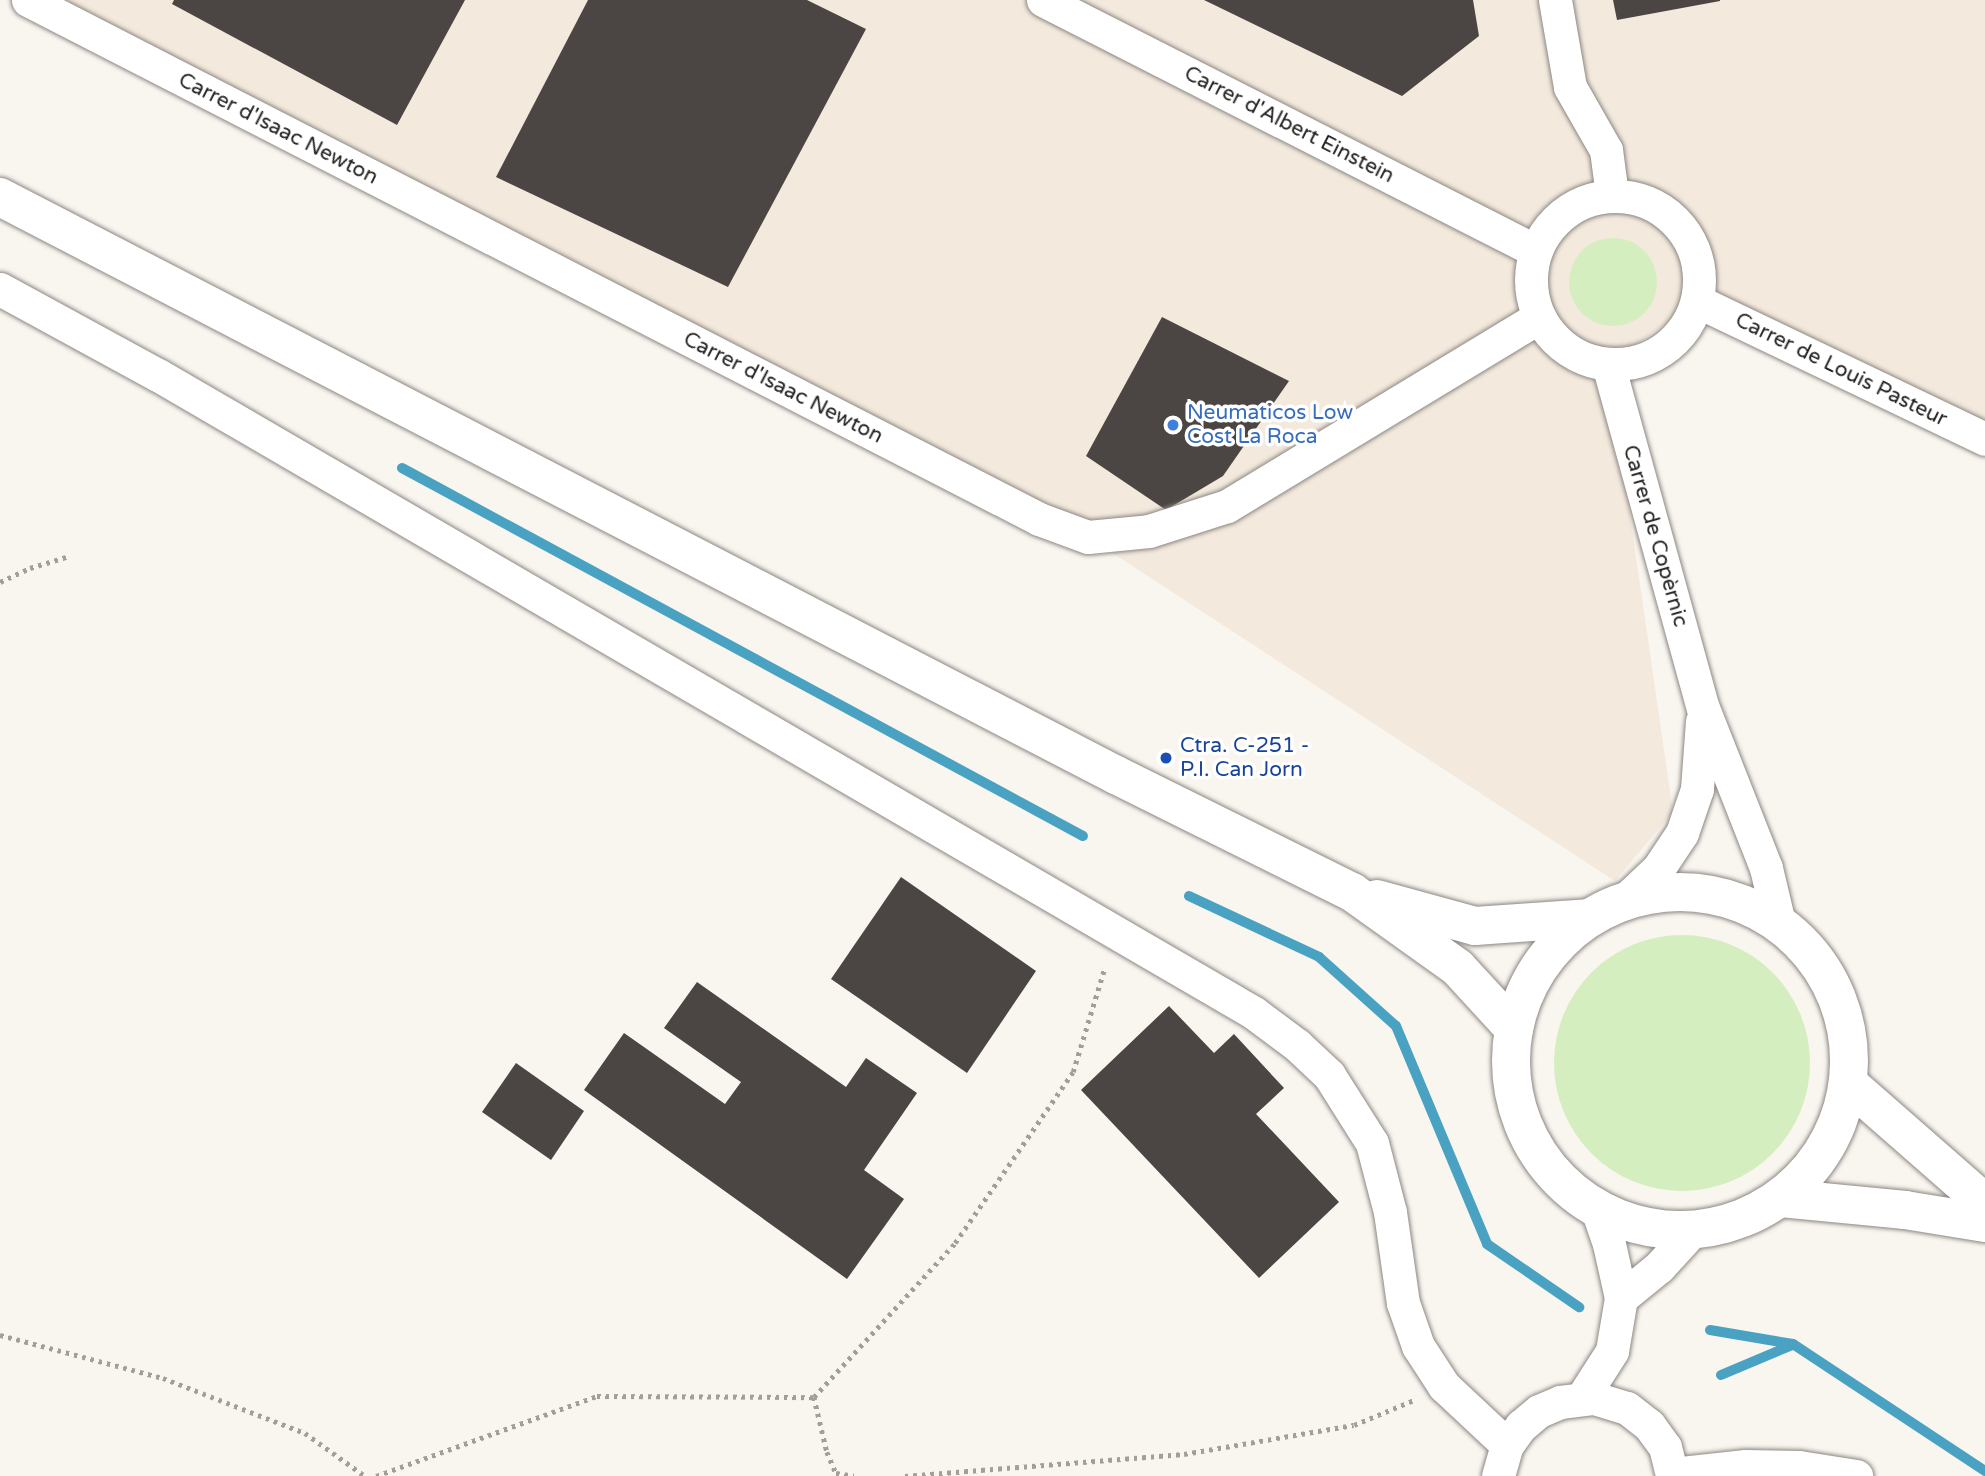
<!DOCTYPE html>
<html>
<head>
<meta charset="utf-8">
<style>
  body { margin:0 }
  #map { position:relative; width:1985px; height:1476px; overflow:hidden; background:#f9f5ef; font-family:"Varela Round",sans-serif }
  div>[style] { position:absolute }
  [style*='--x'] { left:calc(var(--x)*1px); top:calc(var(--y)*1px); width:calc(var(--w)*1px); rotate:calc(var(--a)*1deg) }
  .built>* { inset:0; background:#f3e9dd }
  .green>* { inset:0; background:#d5eebf }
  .round { border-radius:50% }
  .stream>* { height:10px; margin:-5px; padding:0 5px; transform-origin:5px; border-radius:5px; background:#4aa2c3 }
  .building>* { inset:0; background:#4b4543 }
  .path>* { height:4.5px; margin-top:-2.25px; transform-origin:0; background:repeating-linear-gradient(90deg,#a29f9a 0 3.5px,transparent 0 8.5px) }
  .roads { filter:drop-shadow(0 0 2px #8c8782) drop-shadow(0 0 2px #8c8782) }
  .street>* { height:33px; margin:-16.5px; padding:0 16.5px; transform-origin:16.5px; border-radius:16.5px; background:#fff }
  .street>.ring { margin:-16.5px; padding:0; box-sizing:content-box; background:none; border:33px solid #fff; border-radius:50% }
  .secondary>* { height:38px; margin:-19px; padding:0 19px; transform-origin:19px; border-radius:19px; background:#fff }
  .secondary>.ring { margin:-19px; padding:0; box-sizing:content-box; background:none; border:38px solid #fff; border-radius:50% }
  .dots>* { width:19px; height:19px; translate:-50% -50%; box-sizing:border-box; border:4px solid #fff; border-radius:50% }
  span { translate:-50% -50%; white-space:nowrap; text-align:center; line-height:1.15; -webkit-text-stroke:7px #fff; paint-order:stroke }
  .street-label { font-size:21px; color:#22201e }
  .shop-label { font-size:21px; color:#366cbe }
  .left { translate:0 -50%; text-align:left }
  .transit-label { font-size:21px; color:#164399 }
</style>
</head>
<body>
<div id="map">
  <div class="built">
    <i style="clip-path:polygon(38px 0,1985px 0,1985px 439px,1697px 301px,1608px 364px,1673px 812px,1615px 881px,1088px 537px)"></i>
  </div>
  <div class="green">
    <i class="round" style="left:1569px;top:238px;width:88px;height:88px"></i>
    <i class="round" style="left:1554px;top:935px;width:256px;height:256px"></i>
  </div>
  <div class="stream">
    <i style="--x:402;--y:468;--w:774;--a:28.39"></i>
    <i style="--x:1189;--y:896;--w:144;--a:25.1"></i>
    <i style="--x:1319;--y:957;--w:103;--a:41.9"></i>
    <i style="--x:1396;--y:1026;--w:236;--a:67.3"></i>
    <i style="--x:1487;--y:1244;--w:112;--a:34.4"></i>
    <i style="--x:1710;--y:1330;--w:84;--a:9.6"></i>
    <i style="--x:1793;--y:1344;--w:230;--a:33.5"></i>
    <i style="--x:1721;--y:1375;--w:77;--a:-22.9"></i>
  </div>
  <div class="building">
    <i style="clip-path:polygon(174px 0,465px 0,397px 125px,172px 4px)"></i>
    <i style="clip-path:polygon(588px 0,807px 0,866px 29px,728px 287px,496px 177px)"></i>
    <i style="clip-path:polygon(1204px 0,1473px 0,1479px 36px,1402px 96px)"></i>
    <i style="clip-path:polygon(1613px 0,1720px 0,1720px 1px,1617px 20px)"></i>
    <i style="clip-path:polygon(1162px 317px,1289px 381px,1223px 476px,1166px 510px,1086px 456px)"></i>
    <i style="clip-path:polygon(901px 877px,1036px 971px,967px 1073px,831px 979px)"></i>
    <i style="clip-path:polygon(697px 982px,846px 1087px,866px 1058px,917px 1093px,864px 1170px,904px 1199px,847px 1279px,584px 1090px,624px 1033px,725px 1104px,741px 1082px,664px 1028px)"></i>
    <i style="clip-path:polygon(1169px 1006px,1214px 1053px,1234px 1034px,1284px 1088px,1256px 1114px,1339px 1202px,1259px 1278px,1081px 1090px)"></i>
    <i style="clip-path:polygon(516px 1063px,584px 1111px,551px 1160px,482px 1112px)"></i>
  </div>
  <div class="path">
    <i style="--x:0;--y:582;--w:33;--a:-25"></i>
    <i style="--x:30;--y:568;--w:38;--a:-17"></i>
    <i style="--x:0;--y:1335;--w:169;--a:14.8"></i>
    <i style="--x:163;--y:1378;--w:152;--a:21.2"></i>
    <i style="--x:305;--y:1433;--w:74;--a:35.6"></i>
    <i style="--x:814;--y:1397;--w:57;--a:76.7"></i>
    <i style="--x:827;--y:1452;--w:23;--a:67"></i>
    <i style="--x:836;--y:1473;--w:18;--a:9"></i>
    <i style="--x:376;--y:1476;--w:235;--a:-19.9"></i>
    <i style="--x:597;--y:1396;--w:217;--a:0.3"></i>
    <i style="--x:814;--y:1397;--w:209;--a:-47.5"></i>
    <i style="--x:955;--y:1243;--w:208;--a:-55.4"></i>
    <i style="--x:1073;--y:1072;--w:110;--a:-73.1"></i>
    <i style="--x:905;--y:1476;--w:280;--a:-4.5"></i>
    <i style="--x:1184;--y:1454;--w:172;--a:-9.7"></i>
    <i style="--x:1354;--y:1425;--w:65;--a:-22.6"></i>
  </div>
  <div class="roads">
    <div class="street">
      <i style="--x:28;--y:0;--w:1136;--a:27.17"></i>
      <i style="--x:1039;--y:519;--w:52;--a:20.2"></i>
      <i style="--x:1088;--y:537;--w:61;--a:-5.6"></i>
      <i style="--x:1149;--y:531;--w:82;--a:-17.8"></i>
      <i style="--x:1227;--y:506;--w:365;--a:-31.2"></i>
      <i style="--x:1043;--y:0;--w:553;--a:26.98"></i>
      <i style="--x:1555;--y:0;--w:88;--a:80.2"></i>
      <i style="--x:1570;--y:87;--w:73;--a:60.3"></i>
      <i style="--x:1606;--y:150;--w:45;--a:82.4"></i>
      <i class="ring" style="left:1531px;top:196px;width:135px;height:135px"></i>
      <i style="--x:0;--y:289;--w:180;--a:28.6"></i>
      <i style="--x:158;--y:375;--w:1268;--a:30.2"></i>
      <i style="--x:1254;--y:1013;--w:54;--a:36.7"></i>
      <i style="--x:1297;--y:1045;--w:44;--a:43.2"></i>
      <i style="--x:1329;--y:1075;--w:80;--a:57.7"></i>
      <i style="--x:1372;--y:1143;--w:71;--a:75.4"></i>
      <i style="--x:1390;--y:1212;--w:92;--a:81.9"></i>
      <i style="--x:1403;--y:1303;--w:46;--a:70.8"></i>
      <i style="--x:1418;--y:1346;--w:48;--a:57"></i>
      <i style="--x:1444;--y:1386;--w:86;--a:43.1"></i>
      <i style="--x:1697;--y:301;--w:319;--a:25.6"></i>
      <i style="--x:1608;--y:364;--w:357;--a:74.6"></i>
      <i style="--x:1703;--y:708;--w:172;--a:68.5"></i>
      <i style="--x:1766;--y:868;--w:57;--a:76.7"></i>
      <i style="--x:1626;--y:899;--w:44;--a:-43.2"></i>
      <i style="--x:1658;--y:869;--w:43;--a:-56.3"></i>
      <i style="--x:1682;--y:833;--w:46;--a:-71.2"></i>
      <i style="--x:1697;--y:789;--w:68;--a:-85.8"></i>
      <i style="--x:1621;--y:1298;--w:49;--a:-39.2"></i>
      <i style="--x:1659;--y:1267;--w:49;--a:-47.5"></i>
      <i style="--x:1582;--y:1398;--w:56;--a:-57.4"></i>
      <i style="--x:1612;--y:1351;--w:54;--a:-80.4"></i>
      <i style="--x:1621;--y:1298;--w:55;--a:-102.5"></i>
      <i style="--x:1609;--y:1244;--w:37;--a:-109"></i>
      <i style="--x:1672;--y:1474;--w:74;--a:-6.2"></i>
      <i style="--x:1746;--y:1466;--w:53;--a:1.1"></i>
      <i style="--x:1799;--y:1467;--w:58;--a:9"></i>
      <i style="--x:1498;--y:1476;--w:32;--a:-74"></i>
      <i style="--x:1507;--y:1445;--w:24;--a:-54"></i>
      <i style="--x:1521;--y:1426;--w:23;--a:-40"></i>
      <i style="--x:1539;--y:1411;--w:23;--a:-23"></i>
      <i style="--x:1560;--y:1402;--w:34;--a:-7"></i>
      <i style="--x:1594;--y:1398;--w:34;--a:17"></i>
      <i style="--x:1627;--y:1408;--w:28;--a:38"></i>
      <i style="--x:1649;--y:1425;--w:27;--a:54"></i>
      <i style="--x:1665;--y:1447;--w:30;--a:76"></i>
    </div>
    <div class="secondary">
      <i style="--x:0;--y:197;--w:1257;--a:27.38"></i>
      <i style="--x:1116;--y:775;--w:263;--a:26.4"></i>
      <i style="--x:1352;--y:892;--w:130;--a:35.6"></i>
      <i style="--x:1458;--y:968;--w:83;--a:47.4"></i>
      <i class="ring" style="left:1511px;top:892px;width:300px;height:300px"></i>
      <i style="--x:1377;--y:899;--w:102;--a:15.4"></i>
      <i style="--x:1475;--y:926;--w:113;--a:-4"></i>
      <i style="--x:1849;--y:1084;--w:181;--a:41.2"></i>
      <i style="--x:1781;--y:1198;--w:125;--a:5.5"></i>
      <i style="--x:1905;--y:1210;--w:81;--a:9.2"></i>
    </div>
  </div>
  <div class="dots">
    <i style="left:1173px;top:425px;background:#3f7fe0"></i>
    <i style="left:1166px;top:758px;background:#1a4fb4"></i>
  </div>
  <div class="street-label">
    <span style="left:1289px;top:125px;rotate:27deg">Carrer d'Albert Einstein</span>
    <span style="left:278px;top:129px;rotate:27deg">Carrer d'Isaac Newton</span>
    <span style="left:1841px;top:370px;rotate:26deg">Carrer de Louis Pasteur</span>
    <span style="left:783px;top:388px;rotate:27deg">Carrer d'Isaac Newton</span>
    <span style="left:1655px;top:536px;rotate:74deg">Carrer de Copèrnic</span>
  </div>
  <div class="shop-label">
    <span class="left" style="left:1187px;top:425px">Neumaticos Low<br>Cost La Roca</span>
  </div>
  <div class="transit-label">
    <span class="left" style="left:1180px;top:758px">Ctra. C-251 -<br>P.I. Can Jorn</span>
  </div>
</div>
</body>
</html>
